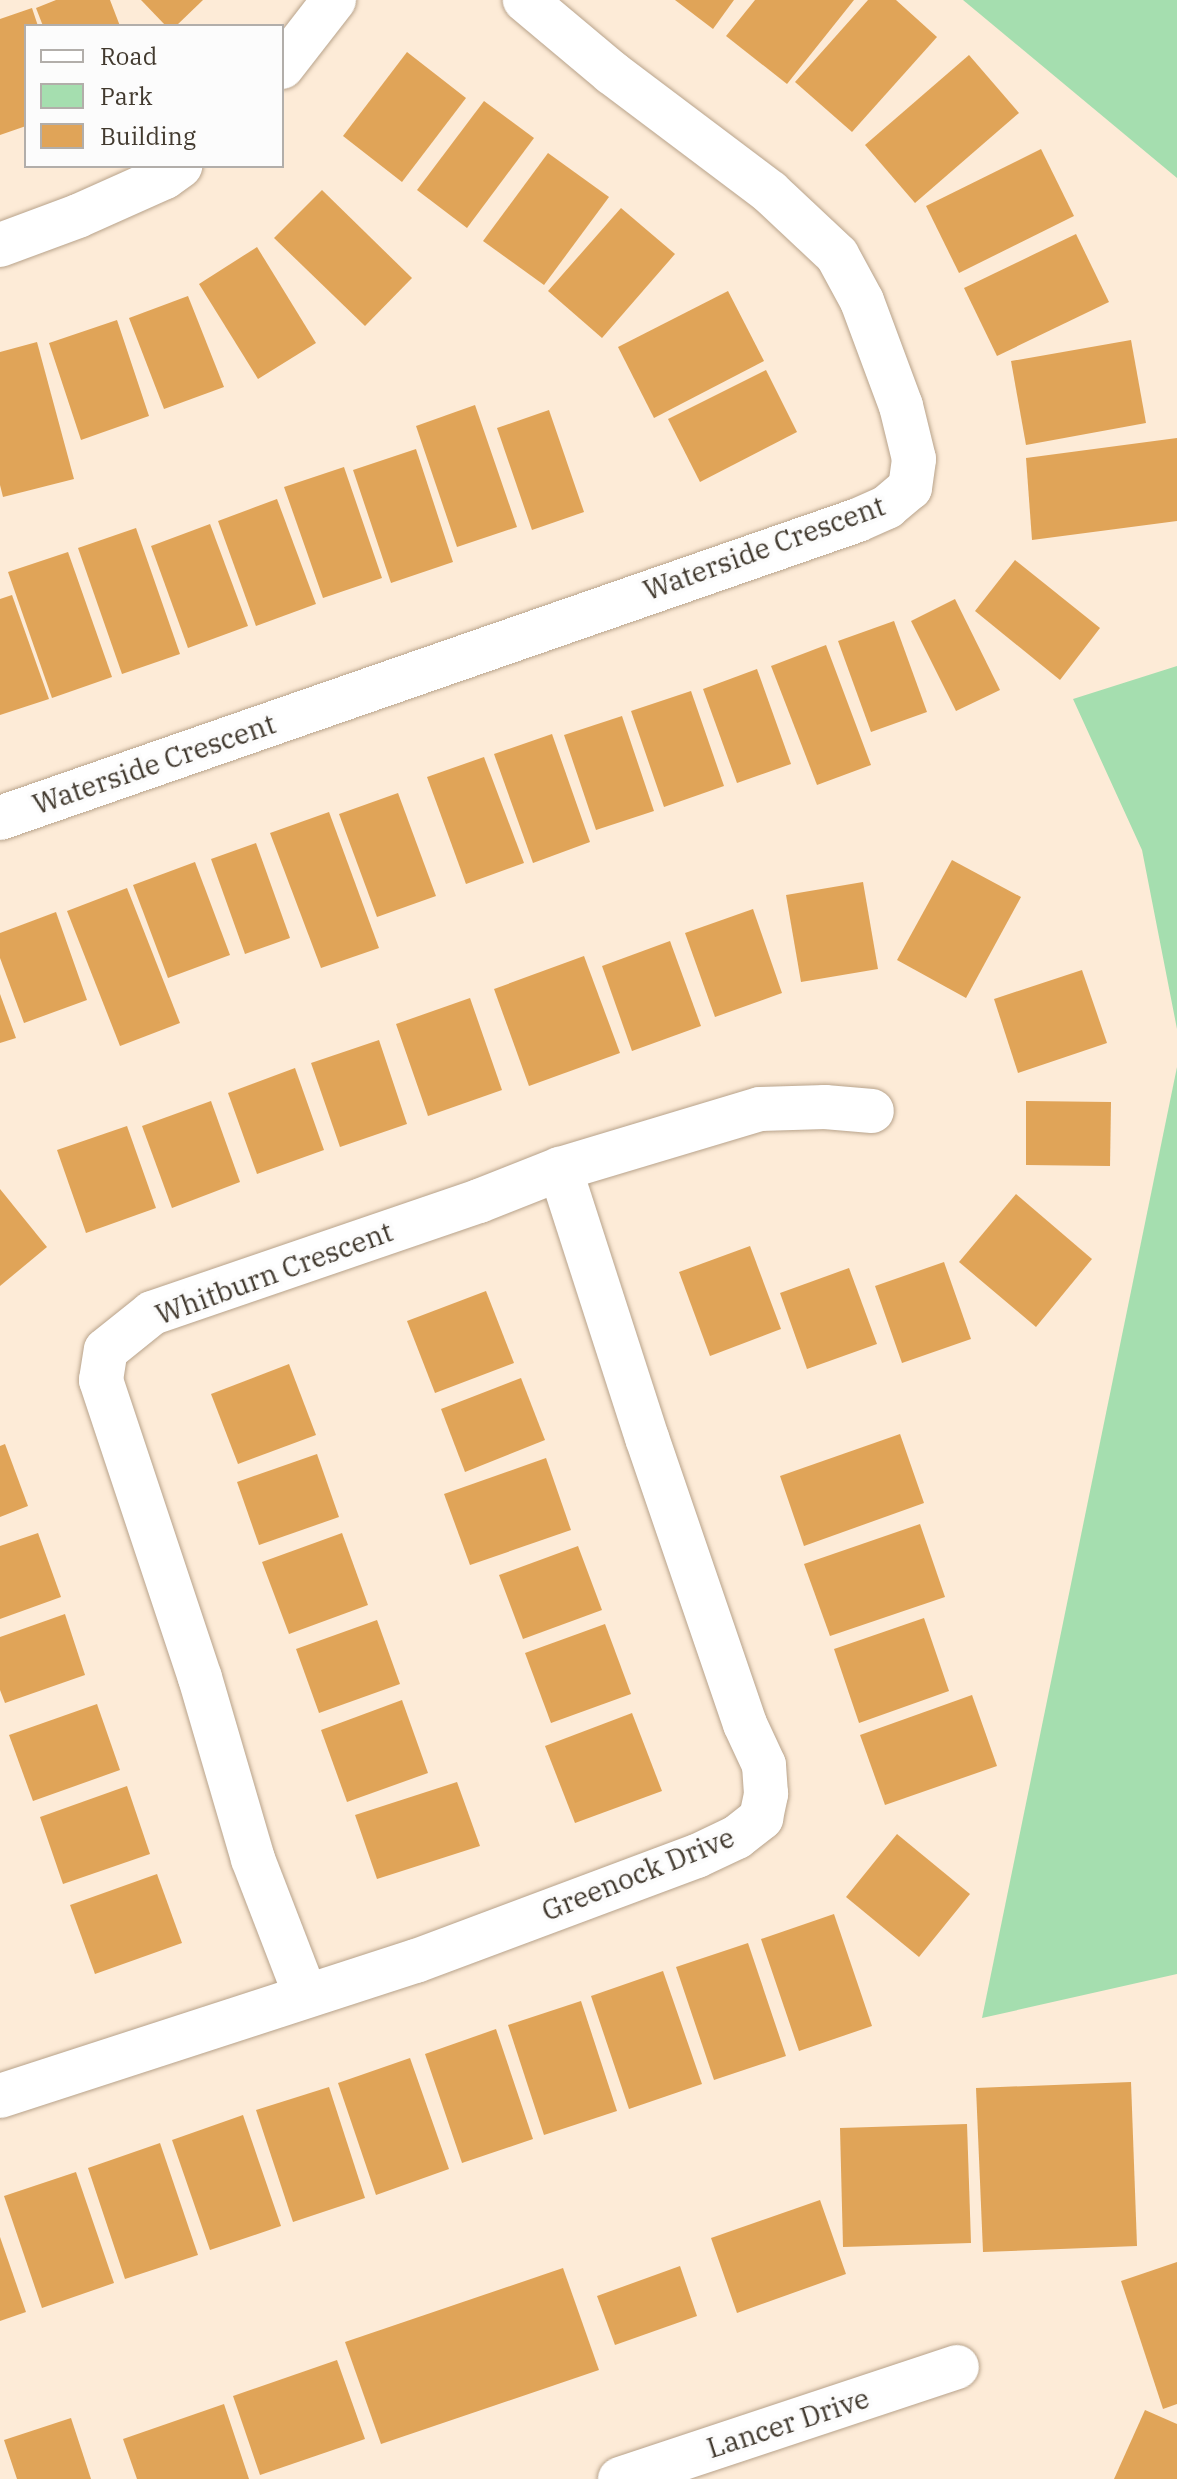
<!DOCTYPE html>
<html>
<head>
<meta charset="utf-8">
<style>
  body { margin:0 }
  #map { position:relative; width:1177px; height:2479px; overflow:hidden; background:#fdebd7; font-family:"IBM Plex Serif",serif }
  div>[style] { position:absolute }
  [style*='--x'] { left:calc(var(--x)*1px); top:calc(var(--y)*1px); width:calc(var(--w)*1px); rotate:calc(var(--a)*1deg) }
  .green>* { inset:0; background:#a5deaf }
  .building>* { inset:0; background:#e0a458 }
  .roads { filter:drop-shadow(0 0 2px #b8a38b) drop-shadow(0 0 2px #b8a38b) }
  .street>* { height:44px; margin:-22px; padding:0 22px; transform-origin:22px; border-radius:22px; background:#fff }
  span { translate:-50% -50%; white-space:nowrap; text-align:center; line-height:1.15; -webkit-text-stroke:7px #fcfcfc; paint-order:stroke }
  .street-label { font-size:28px; color:#423a2f }
  .legend { position:absolute; left:24px; top:24px; width:260px; height:144px; box-sizing:border-box; background:#fcfcfc; border:2px solid #b2aeaa; margin:0; padding:10px 14px; list-style:none; font-size:24px; color:#423a2f }
  .legend li { display:flex; align-items:center; gap:16px; height:40px }
  .legend b { width:40px; border:2px solid #b2aeaa }
</style>
</head>
<body>
<div id="map">
  <div class="green">
    <i style="clip-path:polygon(963px 0,1177px 0,1177px 178px)"></i>
    <i style="clip-path:polygon(1177px 666px,1177px 1029px,1142px 850px,1073px 699px)"></i>
    <i style="clip-path:polygon(1177px 1067px,1177px 1974px,982px 2018px)"></i>
  </div>
  <div class="building">
    <i style="clip-path:polygon(56px 0,110px 0,120px 26px,43px 26px,36px 8px)"></i>
    <i style="clip-path:polygon(141px 0,203px 0,176px 26px,166px 26px)"></i>
    <i style="clip-path:polygon(675px 0,734px 0,713px 29px)"></i>
    <i style="clip-path:polygon(755px 0,854px 0,787px 84px,726px 36px)"></i>
    <i style="clip-path:polygon(868px 0,896px 0,937px 37px,852px 132px,795px 82px)"></i>
    <i style="clip-path:polygon(32px 8px,38px 26px,26px 26px,26px 126px,0 135px,0 19px)"></i>
    <i style="clip-path:polygon(407px 52px,466px 98px,402px 182px,343px 136px)"></i>
    <i style="clip-path:polygon(969px 55px,1019px 113px,915px 203px,865px 145px)"></i>
    <i style="clip-path:polygon(484px 101px,534px 138px,467px 228px,417px 190px)"></i>
    <i style="clip-path:polygon(1041px 149px,1074px 216px,959px 273px,926px 206px)"></i>
    <i style="clip-path:polygon(548px 153px,609px 197px,544px 285px,483px 241px)"></i>
    <i style="clip-path:polygon(322px 190px,412px 278px,365px 326px,274px 238px)"></i>
    <i style="clip-path:polygon(621px 208px,675px 254px,602px 338px,548px 291px)"></i>
    <i style="clip-path:polygon(1076px 234px,1109px 302px,997px 356px,964px 288px)"></i>
    <i style="clip-path:polygon(257px 247px,316px 343px,258px 379px,199px 284px)"></i>
    <i style="clip-path:polygon(728px 291px,764px 361px,654px 418px,618px 347px)"></i>
    <i style="clip-path:polygon(188px 296px,224px 387px,164px 409px,129px 318px)"></i>
    <i style="clip-path:polygon(117px 320px,149px 416px,81px 440px,49px 343px)"></i>
    <i style="clip-path:polygon(1131px 340px,1146px 423px,1026px 445px,1011px 361px)"></i>
    <i style="clip-path:polygon(37px 342px,74px 479px,3px 497px,0 485px,0 352px)"></i>
    <i style="clip-path:polygon(766px 370px,797px 432px,700px 482px,668px 419px)"></i>
    <i style="clip-path:polygon(475px 405px,517px 527px,457px 547px,416px 426px)"></i>
    <i style="clip-path:polygon(549px 410px,584px 512px,532px 530px,497px 428px)"></i>
    <i style="clip-path:polygon(1177px 438px,1177px 521px,1032px 540px,1026px 458px)"></i>
    <i style="clip-path:polygon(416px 449px,453px 562px,391px 583px,353px 470px)"></i>
    <i style="clip-path:polygon(344px 467px,382px 578px,323px 598px,284px 487px)"></i>
    <i style="clip-path:polygon(277px 499px,316px 604px,256px 626px,218px 521px)"></i>
    <i style="clip-path:polygon(210px 524px,248px 626px,188px 648px,151px 546px)"></i>
    <i style="clip-path:polygon(136px 528px,180px 654px,122px 674px,78px 548px)"></i>
    <i style="clip-path:polygon(68px 552px,112px 677px,52px 698px,8px 572px)"></i>
    <i style="clip-path:polygon(1015px 560px,1100px 628px,1060px 680px,975px 611px)"></i>
    <i style="clip-path:polygon(12px 595px,49px 699px,0 715px,0 599px)"></i>
    <i style="clip-path:polygon(955px 599px,1000px 690px,956px 711px,911px 621px)"></i>
    <i style="clip-path:polygon(894px 621px,927px 712px,871px 732px,838px 641px)"></i>
    <i style="clip-path:polygon(826px 645px,871px 765px,817px 785px,771px 666px)"></i>
    <i style="clip-path:polygon(757px 669px,791px 764px,737px 783px,703px 689px)"></i>
    <i style="clip-path:polygon(691px 691px,724px 786px,664px 807px,631px 711px)"></i>
    <i style="clip-path:polygon(622px 716px,654px 811px,596px 830px,564px 735px)"></i>
    <i style="clip-path:polygon(552px 734px,590px 842px,533px 863px,494px 754px)"></i>
    <i style="clip-path:polygon(484px 757px,524px 863px,466px 884px,427px 777px)"></i>
    <i style="clip-path:polygon(398px 793px,436px 896px,377px 917px,339px 814px)"></i>
    <i style="clip-path:polygon(329px 812px,379px 948px,321px 968px,270px 833px)"></i>
    <i style="clip-path:polygon(256px 843px,290px 938px,245px 954px,211px 859px)"></i>
    <i style="clip-path:polygon(952px 860px,1021px 897px,966px 998px,897px 960px)"></i>
    <i style="clip-path:polygon(195px 862px,230px 955px,168px 978px,133px 885px)"></i>
    <i style="clip-path:polygon(863px 882px,878px 969px,801px 982px,786px 895px)"></i>
    <i style="clip-path:polygon(127px 888px,180px 1023px,120px 1046px,67px 911px)"></i>
    <i style="clip-path:polygon(753px 909px,782px 993px,715px 1017px,685px 933px)"></i>
    <i style="clip-path:polygon(56px 912px,87px 1000px,24px 1023px,0 958px,0 933px)"></i>
    <i style="clip-path:polygon(670px 941px,701px 1026px,632px 1051px,602px 966px)"></i>
    <i style="clip-path:polygon(584px 956px,620px 1053px,529px 1086px,494px 989px)"></i>
    <i style="clip-path:polygon(1082px 970px,1107px 1043px,1018px 1073px,994px 999px)"></i>
    <i style="clip-path:polygon(0 994px,16px 1038px,0 1043px)"></i>
    <i style="clip-path:polygon(470px 998px,502px 1090px,428px 1116px,396px 1024px)"></i>
    <i style="clip-path:polygon(379px 1040px,407px 1124px,340px 1147px,311px 1063px)"></i>
    <i style="clip-path:polygon(295px 1068px,324px 1150px,257px 1174px,228px 1093px)"></i>
    <i style="clip-path:polygon(211px 1101px,240px 1182px,172px 1208px,142px 1126px)"></i>
    <i style="clip-path:polygon(1026px 1101px,1111px 1102px,1110px 1166px,1026px 1165px)"></i>
    <i style="clip-path:polygon(127px 1126px,156px 1208px,86px 1233px,57px 1150px)"></i>
    <i style="clip-path:polygon(0 1189px,47px 1247px,0 1286px)"></i>
    <i style="clip-path:polygon(1016px 1194px,1092px 1259px,1036px 1327px,959px 1262px)"></i>
    <i style="clip-path:polygon(750px 1246px,781px 1329px,710px 1356px,679px 1272px)"></i>
    <i style="clip-path:polygon(944px 1262px,971px 1339px,902px 1363px,875px 1286px)"></i>
    <i style="clip-path:polygon(849px 1268px,877px 1344px,807px 1369px,780px 1293px)"></i>
    <i style="clip-path:polygon(486px 1291px,514px 1363px,435px 1393px,407px 1321px)"></i>
    <i style="clip-path:polygon(289px 1364px,316px 1435px,238px 1464px,211px 1394px)"></i>
    <i style="clip-path:polygon(521px 1378px,545px 1440px,465px 1472px,441px 1409px)"></i>
    <i style="clip-path:polygon(900px 1434px,924px 1503px,804px 1546px,780px 1476px)"></i>
    <i style="clip-path:polygon(5px 1444px,28px 1506px,0 1517px,0 1446px)"></i>
    <i style="clip-path:polygon(317px 1454px,339px 1517px,259px 1545px,237px 1482px)"></i>
    <i style="clip-path:polygon(546px 1458px,571px 1530px,470px 1565px,444px 1494px)"></i>
    <i style="clip-path:polygon(920px 1524px,945px 1597px,830px 1636px,804px 1564px)"></i>
    <i style="clip-path:polygon(38px 1533px,61px 1597px,0 1619px,0 1546px)"></i>
    <i style="clip-path:polygon(342px 1533px,368px 1605px,289px 1634px,262px 1562px)"></i>
    <i style="clip-path:polygon(578px 1546px,602px 1610px,523px 1639px,499px 1575px)"></i>
    <i style="clip-path:polygon(65px 1614px,85px 1675px,5px 1703px,0 1690px,0 1637px)"></i>
    <i style="clip-path:polygon(924px 1618px,949px 1691px,859px 1723px,834px 1649px)"></i>
    <i style="clip-path:polygon(377px 1620px,400px 1684px,319px 1713px,296px 1649px)"></i>
    <i style="clip-path:polygon(605px 1624px,631px 1694px,551px 1723px,525px 1653px)"></i>
    <i style="clip-path:polygon(972px 1695px,997px 1766px,885px 1805px,860px 1735px)"></i>
    <i style="clip-path:polygon(402px 1700px,428px 1773px,347px 1802px,321px 1730px)"></i>
    <i style="clip-path:polygon(97px 1704px,120px 1770px,33px 1801px,9px 1735px)"></i>
    <i style="clip-path:polygon(632px 1713px,662px 1791px,575px 1823px,545px 1746px)"></i>
    <i style="clip-path:polygon(457px 1782px,480px 1846px,377px 1879px,355px 1815px)"></i>
    <i style="clip-path:polygon(127px 1786px,150px 1854px,63px 1884px,40px 1817px)"></i>
    <i style="clip-path:polygon(897px 1834px,970px 1894px,919px 1957px,846px 1897px)"></i>
    <i style="clip-path:polygon(157px 1874px,182px 1943px,95px 1974px,70px 1905px)"></i>
    <i style="clip-path:polygon(834px 1914px,872px 2026px,799px 2051px,761px 1939px)"></i>
    <i style="clip-path:polygon(748px 1943px,786px 2056px,714px 2080px,676px 1967px)"></i>
    <i style="clip-path:polygon(663px 1971px,702px 2084px,629px 2109px,591px 1996px)"></i>
    <i style="clip-path:polygon(581px 2001px,617px 2111px,544px 2135px,508px 2025px)"></i>
    <i style="clip-path:polygon(496px 2029px,533px 2139px,462px 2163px,425px 2054px)"></i>
    <i style="clip-path:polygon(410px 2058px,449px 2169px,376px 2195px,338px 2083px)"></i>
    <i style="clip-path:polygon(1131px 2082px,1137px 2246px,983px 2252px,976px 2088px)"></i>
    <i style="clip-path:polygon(329px 2087px,365px 2198px,293px 2222px,256px 2110px)"></i>
    <i style="clip-path:polygon(243px 2115px,281px 2226px,210px 2250px,172px 2140px)"></i>
    <i style="clip-path:polygon(967px 2124px,971px 2243px,843px 2247px,840px 2128px)"></i>
    <i style="clip-path:polygon(160px 2143px,198px 2255px,125px 2279px,88px 2168px)"></i>
    <i style="clip-path:polygon(76px 2172px,114px 2283px,42px 2308px,4px 2196px)"></i>
    <i style="clip-path:polygon(820px 2200px,846px 2274px,737px 2313px,711px 2238px)"></i>
    <i style="clip-path:polygon(0 2237px,26px 2312px,0 2321px)"></i>
    <i style="clip-path:polygon(1177px 2262px,1177px 2404px,1163px 2409px,1121px 2281px)"></i>
    <i style="clip-path:polygon(680px 2266px,697px 2316px,615px 2345px,597px 2296px)"></i>
    <i style="clip-path:polygon(563px 2268px,599px 2370px,381px 2444px,345px 2342px)"></i>
    <i style="clip-path:polygon(337px 2360px,365px 2439px,260px 2475px,233px 2396px)"></i>
    <i style="clip-path:polygon(224px 2404px,249px 2479px,137px 2479px,123px 2439px)"></i>
    <i style="clip-path:polygon(1145px 2410px,1177px 2424px,1177px 2479px,1114px 2479px)"></i>
    <i style="clip-path:polygon(71px 2418px,91px 2479px,17px 2479px,4px 2440px)"></i>
  </div>
  <div class="roads">
    <div class="street">
      <i style="--x:282;--y:67;--w:85;--a:-52.2"></i>
      <i style="--x:0;--y:245;--w:83;--a:-20.4"></i>
      <i style="--x:78;--y:216;--w:95;--a:-24.1"></i>
      <i style="--x:165;--y:177;--w:19;--a:-36"></i>
      <i style="--x:0;--y:818;--w:908;--a:-19.15"></i>
      <i style="--x:858;--y:520;--w:32;--a:-24"></i>
      <i style="--x:887;--y:507;--w:30;--a:-40"></i>
      <i style="--x:910;--y:488;--w:29;--a:-82"></i>
      <i style="--x:914;--y:459;--w:55;--a:-103.8"></i>
      <i style="--x:901;--y:406;--w:112;--a:-110.4"></i>
      <i style="--x:862;--y:301;--w:52;--a:-118.5"></i>
      <i style="--x:837;--y:255;--w:92;--a:-136.8"></i>
      <i style="--x:770;--y:192;--w:198;--a:-143"></i>
      <i style="--x:612;--y:73;--w:114;--a:-140"></i>
      <i style="--x:305;--y:1994;--w:145;--a:-111.1"></i>
      <i style="--x:253;--y:1859;--w:189;--a:-106.3"></i>
      <i style="--x:200;--y:1678;--w:314;--a:-108.4"></i>
      <i style="--x:101;--y:1380;--w:30;--a:-81"></i>
      <i style="--x:106;--y:1350;--w:59;--a:-38.8"></i>
      <i style="--x:152;--y:1313;--w:346;--a:-18.9"></i>
      <i style="--x:479;--y:1201;--w:87;--a:-21.6"></i>
      <i style="--x:560;--y:1169;--w:209;--a:-16.7"></i>
      <i style="--x:760;--y:1109;--w:65;--a:-1.8"></i>
      <i style="--x:825;--y:1107;--w:47;--a:4.9"></i>
      <i style="--x:0;--y:2096;--w:437;--a:-18"></i>
      <i style="--x:416;--y:1961;--w:300;--a:-20.5"></i>
      <i style="--x:697;--y:1856;--w:44;--a:-25.4"></i>
      <i style="--x:737;--y:1837;--w:31;--a:-38"></i>
      <i style="--x:761;--y:1818;--w:25;--a:-78"></i>
      <i style="--x:766;--y:1794;--w:29;--a:-94"></i>
      <i style="--x:764;--y:1765;--w:45;--a:-114.9"></i>
      <i style="--x:745;--y:1724;--w:302;--a:-108.9"></i>
      <i style="--x:647;--y:1438;--w:283;--a:-107.9"></i>
      <i style="--x:620;--y:2479;--w:355;--a:-18.4"></i>
    </div>
  </div>
  <div class="street-label">
    <span style="left:764px;top:548px;rotate:-20deg">Waterside Crescent</span>
    <span style="left:154px;top:764px;rotate:-19deg">Waterside Crescent</span>
    <span style="left:274px;top:1273px;rotate:-20deg">Whitburn Crescent</span>
    <span style="left:638px;top:1874px;rotate:-22deg">Greenock Drive</span>
    <span style="left:788px;top:2423px;rotate:-18deg">Lancer Drive</span>
  </div>
  <ul class="legend">
  <li><b style="height:10px;background:#fff"></b>Road</li>
  <li><b style="height:22px;background:#a5deaf"></b>Park</li>
  <li><b style="height:22px;background:#e0a458"></b>Building</li>
  </ul>
</div>
</body>
</html>
